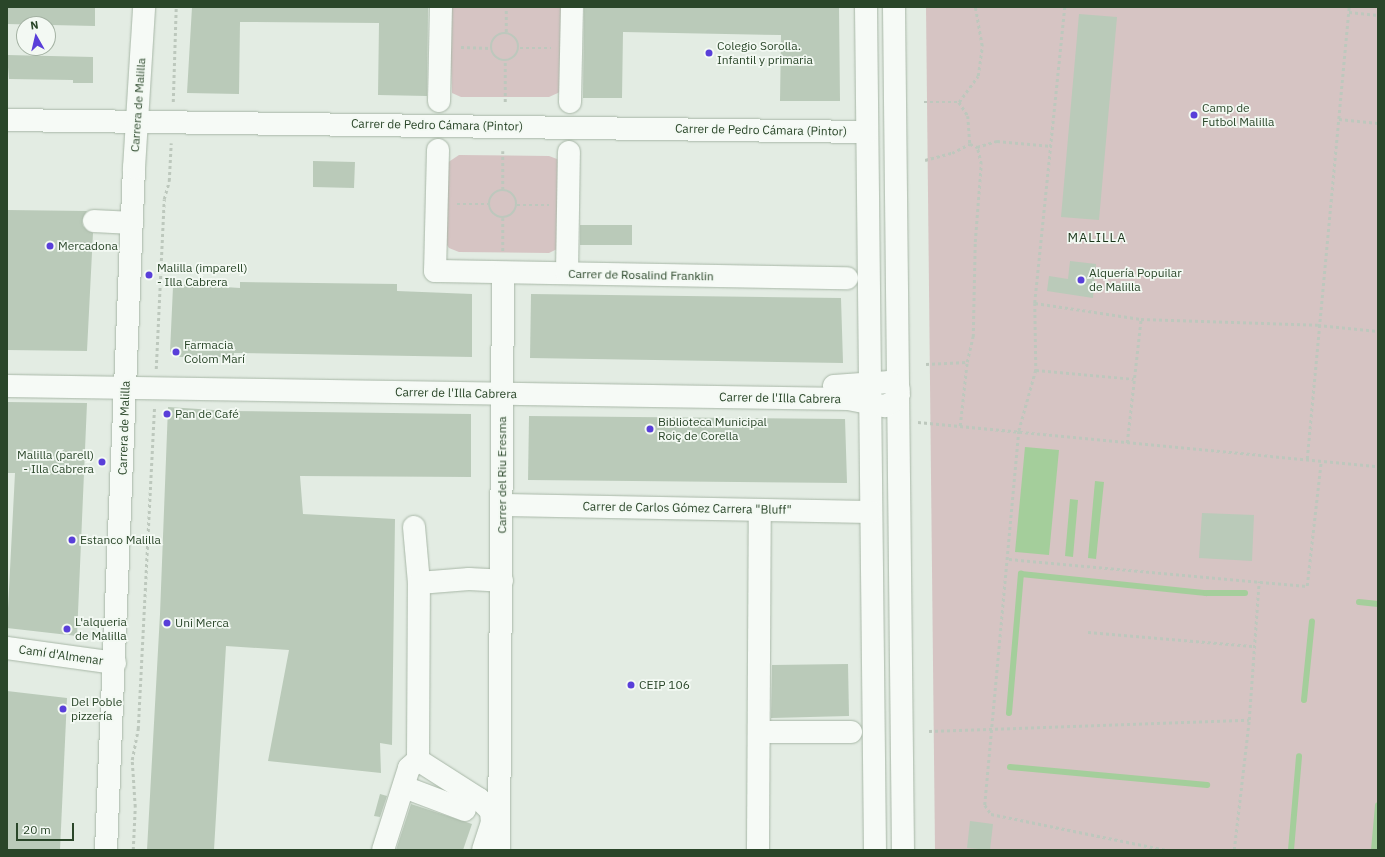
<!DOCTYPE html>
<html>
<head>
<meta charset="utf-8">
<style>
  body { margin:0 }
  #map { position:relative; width:1385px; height:857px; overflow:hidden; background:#e3ece3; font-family:"IBM Plex Sans",sans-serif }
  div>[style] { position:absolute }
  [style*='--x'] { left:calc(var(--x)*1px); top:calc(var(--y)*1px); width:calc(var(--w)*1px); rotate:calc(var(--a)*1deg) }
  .green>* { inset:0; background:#d6c4c3 }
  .water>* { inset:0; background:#a4ce9b }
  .stream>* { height:6px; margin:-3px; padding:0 3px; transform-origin:3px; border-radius:3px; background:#a4ce9b }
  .building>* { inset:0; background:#bacab9 }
  .path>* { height:2.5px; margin-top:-1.25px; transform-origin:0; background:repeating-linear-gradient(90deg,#bdc8bd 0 3px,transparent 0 6px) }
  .path>.ring { margin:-1.25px; padding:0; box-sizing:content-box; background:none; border:2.5px solid #bdc8bd; border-radius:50% }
  .roads { filter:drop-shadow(0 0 1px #a8b7a7) drop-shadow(0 0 1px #a8b7a7) }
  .minor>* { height:22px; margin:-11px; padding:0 11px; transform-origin:11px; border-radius:11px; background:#f6faf6 }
  .dots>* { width:11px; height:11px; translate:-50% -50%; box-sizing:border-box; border:2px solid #f3f9f3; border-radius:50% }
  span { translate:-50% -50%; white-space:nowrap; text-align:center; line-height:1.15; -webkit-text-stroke:3.5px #f3f9f3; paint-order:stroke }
  .poi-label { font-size:12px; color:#2a4629 }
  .left { translate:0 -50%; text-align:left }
  .right { translate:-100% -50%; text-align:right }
  .street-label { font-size:12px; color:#2a4629 }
  .neighbourhood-label { font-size:13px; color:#1c361b; letter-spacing:1px }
  .frame { position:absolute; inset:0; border:8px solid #2a4629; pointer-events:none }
  .north { position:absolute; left:16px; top:16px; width:40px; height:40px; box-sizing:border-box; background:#f3f9f3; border:1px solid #a3b1a2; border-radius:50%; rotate:352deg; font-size:11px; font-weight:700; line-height:16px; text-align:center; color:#2a4629 }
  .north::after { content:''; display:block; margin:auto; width:14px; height:18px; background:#593fd9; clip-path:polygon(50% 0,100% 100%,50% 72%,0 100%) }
  .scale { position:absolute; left:16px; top:823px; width:58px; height:18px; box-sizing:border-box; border:2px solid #2a4629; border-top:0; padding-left:5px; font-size:12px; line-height:14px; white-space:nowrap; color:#2a4629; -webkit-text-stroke:3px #f3f9f3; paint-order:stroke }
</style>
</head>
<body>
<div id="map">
  <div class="green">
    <i style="clip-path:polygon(449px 7px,564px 7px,560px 92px,549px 97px,461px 97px,452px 93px)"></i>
    <i style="clip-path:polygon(926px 7px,1378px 7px,1378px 850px,935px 850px)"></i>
    <i style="clip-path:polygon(459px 155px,549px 156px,557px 159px,560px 162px,557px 249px,549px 253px,459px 252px,449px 248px,447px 245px,447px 163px)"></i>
  </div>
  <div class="water">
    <i style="clip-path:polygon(1025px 447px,1059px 450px,1049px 555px,1015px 552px)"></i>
    <i style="clip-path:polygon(1095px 481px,1104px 482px,1096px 559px,1088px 558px)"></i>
    <i style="clip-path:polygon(1070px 499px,1078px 500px,1073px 557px,1065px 556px)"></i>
  </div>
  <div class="stream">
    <i style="--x:1359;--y:602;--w:19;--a:6"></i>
    <i style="--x:1304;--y:700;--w:79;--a:-84.2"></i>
    <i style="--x:1009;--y:713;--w:140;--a:-85.1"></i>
    <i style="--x:1021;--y:574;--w:186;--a:5.9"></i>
    <i style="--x:1206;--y:593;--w:39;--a:0"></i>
    <i style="--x:1010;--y:767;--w:198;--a:5.2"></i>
    <i style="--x:1291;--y:850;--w:94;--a:-85.1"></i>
    <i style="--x:1374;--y:850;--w:45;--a:-84.9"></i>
  </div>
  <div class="building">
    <i style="clip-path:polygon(7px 7px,95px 7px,95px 26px,7px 24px)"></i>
    <i style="clip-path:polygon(192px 7px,428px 7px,427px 96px,378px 95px,379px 23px,240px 22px,239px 94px,187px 93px)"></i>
    <i style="clip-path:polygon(584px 7px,839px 7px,840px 101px,780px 101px,781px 35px,623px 32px,622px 98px,583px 98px)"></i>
    <i style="clip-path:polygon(1079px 14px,1117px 17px,1099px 220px,1061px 217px)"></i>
    <i style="clip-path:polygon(7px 55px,93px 57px,93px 83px,73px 83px,73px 80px,9px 79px)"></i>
    <i style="clip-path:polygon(313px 161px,355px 162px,354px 188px,313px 187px)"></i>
    <i style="clip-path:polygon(7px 210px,87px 211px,82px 220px,83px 226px,93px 233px,87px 351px,7px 350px)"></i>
    <i style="clip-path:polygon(580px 225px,632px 225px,632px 245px,580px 245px)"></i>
    <i style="clip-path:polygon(1070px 261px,1096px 264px,1093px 298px,1047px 291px,1049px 276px,1068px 279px)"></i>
    <i style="clip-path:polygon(240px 282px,397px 284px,397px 291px,472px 294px,472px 357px,234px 353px,234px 357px,174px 357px,174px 353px,170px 352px,173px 287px,177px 288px,177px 284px,240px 288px)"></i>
    <i style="clip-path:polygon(531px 294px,841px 298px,843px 363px,530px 358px)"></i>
    <i style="clip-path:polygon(7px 402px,87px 403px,77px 636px,7px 628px,15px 473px,7px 473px)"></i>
    <i style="clip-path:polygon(168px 407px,229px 411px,471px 414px,471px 477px,300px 476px,303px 514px,395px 519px,392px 745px,380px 743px,381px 773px,268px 761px,289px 650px,226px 646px,214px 850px,147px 850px,160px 614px)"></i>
    <i style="clip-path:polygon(529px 416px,845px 419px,847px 483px,528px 480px)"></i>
    <i style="clip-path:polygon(1202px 513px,1254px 515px,1252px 561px,1199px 558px)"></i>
    <i style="clip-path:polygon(848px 664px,849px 716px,771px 718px,772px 665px)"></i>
    <i style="clip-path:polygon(7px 691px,67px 698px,60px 850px,7px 850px)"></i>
    <i style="clip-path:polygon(380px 794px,387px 796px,380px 817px,374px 816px)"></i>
    <i style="clip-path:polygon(411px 804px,472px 824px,463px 850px,396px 850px)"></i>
    <i style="clip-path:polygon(970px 821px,993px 824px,990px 850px,967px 848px)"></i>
  </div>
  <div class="path">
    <i style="--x:1065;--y:7;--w:298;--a:95.8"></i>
    <i style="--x:1035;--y:303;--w:67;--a:89.1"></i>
    <i style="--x:1036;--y:370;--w:63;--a:105.6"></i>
    <i style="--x:1019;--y:431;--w:376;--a:95.2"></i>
    <i style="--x:985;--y:805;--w:11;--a:56"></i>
    <i style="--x:991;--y:814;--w:179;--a:11.6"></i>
    <i style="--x:1349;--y:12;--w:29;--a:6"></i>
    <i style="--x:506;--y:32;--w:25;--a:-90"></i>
    <i class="ring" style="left:491px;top:33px;width:25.5px;height:25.5px"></i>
    <i style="--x:461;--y:47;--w:30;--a:2"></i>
    <i style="--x:520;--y:48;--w:31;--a:0"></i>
    <i style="--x:173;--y:102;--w:95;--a:-88.2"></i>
    <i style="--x:505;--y:102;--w:40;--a:-90"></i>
    <i style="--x:924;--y:102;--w:35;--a:0"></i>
    <i style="--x:959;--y:102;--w:32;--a:-54"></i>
    <i style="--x:978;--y:76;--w:30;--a:-82"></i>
    <i style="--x:982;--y:46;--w:40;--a:-100"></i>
    <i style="--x:959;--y:102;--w:17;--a:57"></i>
    <i style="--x:968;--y:116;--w:28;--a:86"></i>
    <i style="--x:1339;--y:119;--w:39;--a:6"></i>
    <i style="--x:503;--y:151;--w:38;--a:90"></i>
    <i style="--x:925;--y:160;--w:28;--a:-15"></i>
    <i style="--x:952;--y:153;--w:20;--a:-27"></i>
    <i style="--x:970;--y:144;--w:8;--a:23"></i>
    <i style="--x:977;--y:147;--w:21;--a:-17"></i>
    <i style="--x:997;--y:141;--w:55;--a:5.2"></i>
    <i class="ring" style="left:489px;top:190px;width:25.5px;height:25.5px"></i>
    <i style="--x:457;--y:204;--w:31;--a:0"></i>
    <i style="--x:517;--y:205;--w:32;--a:0"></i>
    <i style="--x:503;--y:218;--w:34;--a:90"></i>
    <i style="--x:1035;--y:303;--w:107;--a:8.6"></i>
    <i style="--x:1141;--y:319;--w:177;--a:1.9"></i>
    <i style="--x:1318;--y:325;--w:60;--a:5.7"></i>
    <i style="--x:926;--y:364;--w:41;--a:-2.8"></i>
    <i style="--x:156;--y:369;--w:170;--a:-87.3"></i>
    <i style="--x:164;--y:199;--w:19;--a:-74"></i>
    <i style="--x:169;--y:181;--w:38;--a:-87"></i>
    <i style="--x:1036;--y:370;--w:98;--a:5.2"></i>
    <i style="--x:918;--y:422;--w:462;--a:5.5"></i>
    <i style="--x:960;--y:426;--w:64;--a:-83.8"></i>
    <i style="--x:967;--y:362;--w:26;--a:-77"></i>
    <i style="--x:973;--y:337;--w:95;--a:-88.8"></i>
    <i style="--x:975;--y:242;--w:78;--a:-85.6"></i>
    <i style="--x:981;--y:164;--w:17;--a:-103"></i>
    <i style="--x:1127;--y:443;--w:125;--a:-83.6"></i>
    <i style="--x:1307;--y:459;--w:454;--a:-84.7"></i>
    <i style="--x:1009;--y:559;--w:299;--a:5.2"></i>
    <i style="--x:1307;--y:586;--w:126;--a:-83.6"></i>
    <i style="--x:1088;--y:632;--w:165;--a:4.9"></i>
    <i style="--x:929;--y:731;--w:320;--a:-2"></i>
    <i style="--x:133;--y:850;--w:43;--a:-87.3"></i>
    <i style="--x:135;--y:807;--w:47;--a:-93.7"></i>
    <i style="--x:132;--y:760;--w:32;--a:-79"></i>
    <i style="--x:138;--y:729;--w:321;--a:-87.1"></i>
    <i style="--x:1234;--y:850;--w:131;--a:-83.4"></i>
    <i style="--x:1249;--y:720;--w:139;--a:-85.9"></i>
  </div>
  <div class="roads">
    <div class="minor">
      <i style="--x:866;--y:7;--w:843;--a:89.39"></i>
      <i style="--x:894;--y:7;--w:843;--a:89.39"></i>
      <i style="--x:439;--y:101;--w:94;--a:-88.8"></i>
      <i style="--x:570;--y:102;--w:95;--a:-88.8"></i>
      <i style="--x:7;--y:120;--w:860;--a:0.8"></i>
      <i style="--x:438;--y:150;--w:121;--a:91.4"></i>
      <i style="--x:435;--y:271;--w:412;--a:1"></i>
      <i style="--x:94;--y:221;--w:38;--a:3"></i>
      <i style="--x:567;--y:273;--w:121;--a:-89.1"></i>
      <i style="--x:7;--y:386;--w:841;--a:0.89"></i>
      <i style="--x:848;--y:399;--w:38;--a:11"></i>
      <i style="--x:885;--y:406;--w:11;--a:-27"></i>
      <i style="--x:895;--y:401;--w:8;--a:-60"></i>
      <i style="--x:834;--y:386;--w:56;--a:-4.1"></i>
      <i style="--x:890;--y:382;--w:11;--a:38"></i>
      <i style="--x:503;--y:505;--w:368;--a:1.1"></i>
      <i style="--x:414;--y:527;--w:56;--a:84.9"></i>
      <i style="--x:7;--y:648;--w:109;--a:7.9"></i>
      <i style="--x:759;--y:732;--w:92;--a:0"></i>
      <i style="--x:404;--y:787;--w:65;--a:20.7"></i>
      <i style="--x:106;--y:850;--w:683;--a:-87.65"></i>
      <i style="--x:134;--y:168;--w:161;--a:-86.4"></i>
      <i style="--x:383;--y:850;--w:86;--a:-72.4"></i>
      <i style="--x:409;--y:768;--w:12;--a:-42"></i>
      <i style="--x:483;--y:850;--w:28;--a:-72"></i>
      <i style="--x:492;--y:823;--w:12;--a:-95"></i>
      <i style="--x:491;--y:811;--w:17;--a:-135"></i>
      <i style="--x:479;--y:799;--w:72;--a:-147.4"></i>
      <i style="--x:418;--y:760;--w:177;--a:-89.7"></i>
      <i style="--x:419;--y:583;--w:50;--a:-4.6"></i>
      <i style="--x:469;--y:579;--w:33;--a:3"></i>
      <i style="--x:499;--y:850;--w:577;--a:-89.6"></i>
      <i style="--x:758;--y:850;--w:340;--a:-89.7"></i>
    </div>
  </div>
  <div class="dots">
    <i style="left:709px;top:53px;background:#593fd9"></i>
    <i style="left:1194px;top:115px;background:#593fd9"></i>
    <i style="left:50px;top:246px;background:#593fd9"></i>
    <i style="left:149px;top:275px;background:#593fd9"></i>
    <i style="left:1081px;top:280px;background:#593fd9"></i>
    <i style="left:176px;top:352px;background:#593fd9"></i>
    <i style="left:167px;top:414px;background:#593fd9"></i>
    <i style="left:650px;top:429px;background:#593fd9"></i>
    <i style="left:102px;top:462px;background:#593fd9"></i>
    <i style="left:72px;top:540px;background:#593fd9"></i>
    <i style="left:167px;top:623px;background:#593fd9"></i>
    <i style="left:67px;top:629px;background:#593fd9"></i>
    <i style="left:631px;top:685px;background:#593fd9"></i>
    <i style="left:63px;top:709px;background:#593fd9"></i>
  </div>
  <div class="poi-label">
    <span class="left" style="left:717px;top:53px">Colegio Sorolla.<br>Infantil y primaria</span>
    <span class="left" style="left:1202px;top:115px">Camp de<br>Futbol Malilla</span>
    <span class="left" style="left:58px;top:246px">Mercadona</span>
    <span class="left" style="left:157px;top:275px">Malilla (imparell)<br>- Illa Cabrera</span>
    <span class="left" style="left:1089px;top:280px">Alquería Popuilar<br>de Malilla</span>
    <span class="left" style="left:184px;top:352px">Farmacia<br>Colom Marí</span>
    <span class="left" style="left:175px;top:414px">Pan de Café</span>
    <span class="left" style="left:658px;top:429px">Biblioteca Municipal<br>Roiç de Corella</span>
    <span class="right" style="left:94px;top:462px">Malilla (parell)<br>- Illa Cabrera</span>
    <span class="left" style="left:80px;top:540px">Estanco Malilla</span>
    <span class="left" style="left:75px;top:629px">L'alqueria<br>de Malilla</span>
    <span class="left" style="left:175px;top:623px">Uni Merca</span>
    <span class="left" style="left:639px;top:685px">CEIP 106</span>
    <span class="left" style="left:71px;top:709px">Del Poble<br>pizzería</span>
  </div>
  <div class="street-label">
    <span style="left:138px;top:105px;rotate:-86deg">Carrera de Malilla</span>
    <span style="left:437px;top:125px;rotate:1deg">Carrer de Pedro Cámara (Pintor)</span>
    <span style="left:761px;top:130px;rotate:1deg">Carrer de Pedro Cámara (Pintor)</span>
    <span style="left:641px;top:275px;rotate:1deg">Carrer de Rosalind Franklin</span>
    <span style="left:456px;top:393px;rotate:1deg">Carrer de l'Illa Cabrera</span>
    <span style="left:780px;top:398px;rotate:1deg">Carrer de l'Illa Cabrera</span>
    <span style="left:124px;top:428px;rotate:-88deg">Carrera de Malilla</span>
    <span style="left:502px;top:475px;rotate:-90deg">Carrer del Riu Eresma</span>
    <span style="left:687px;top:508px;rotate:1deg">Carrer de Carlos Gómez Carrera "Bluff"</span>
    <span style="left:61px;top:655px;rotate:8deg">Camí d'Almenar</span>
  </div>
  <div class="neighbourhood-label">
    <span style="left:1097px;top:238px">MALILLA</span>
  </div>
  <div class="frame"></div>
  <div class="north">N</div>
  <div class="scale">20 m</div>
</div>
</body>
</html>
